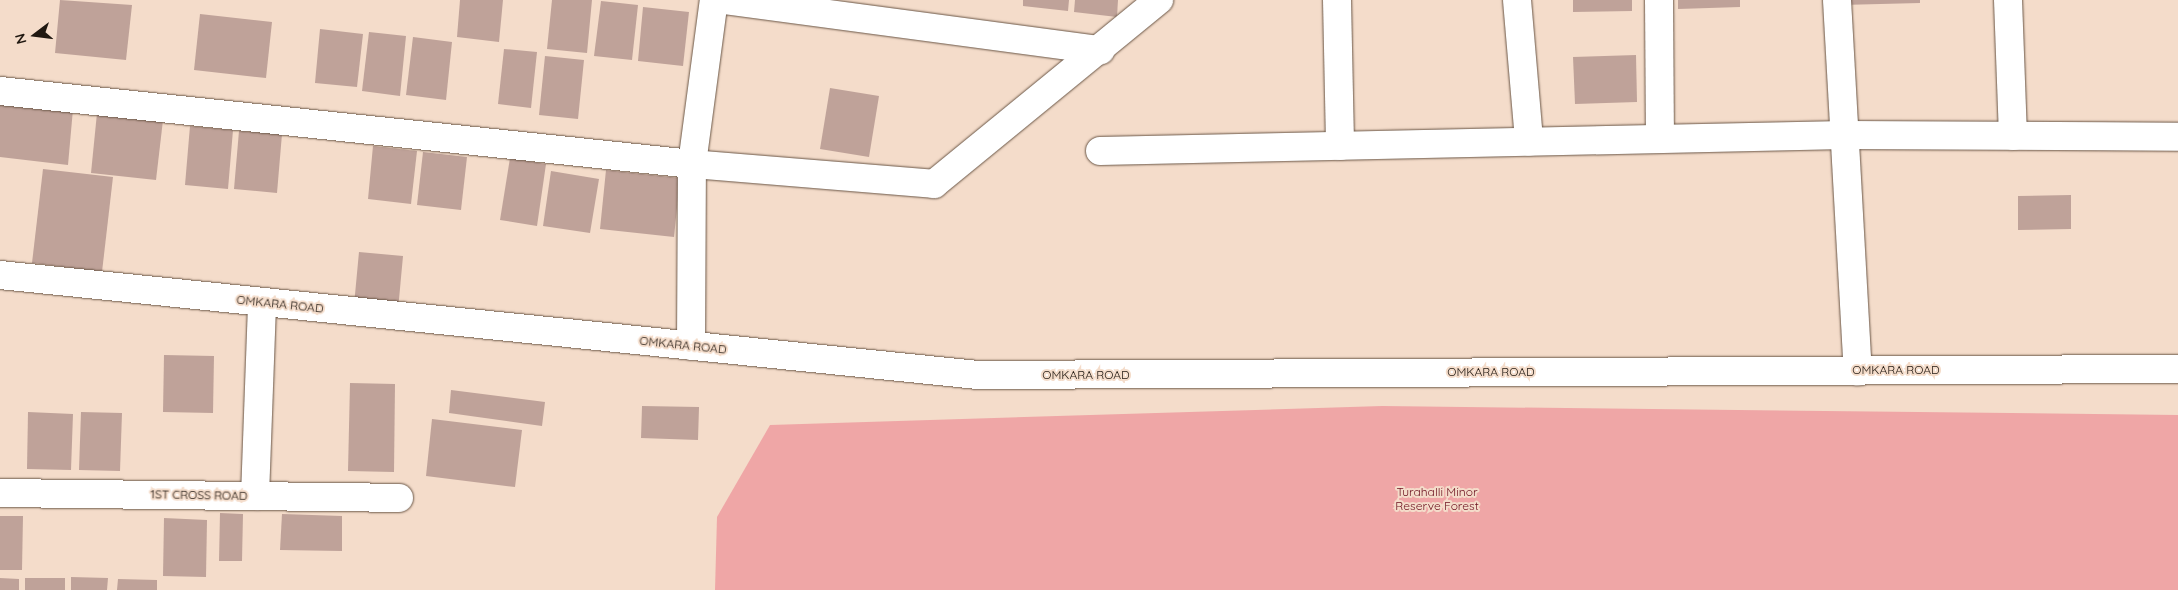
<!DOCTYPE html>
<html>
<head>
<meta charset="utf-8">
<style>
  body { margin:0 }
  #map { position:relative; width:2178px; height:590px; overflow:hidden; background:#f4dcca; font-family:Quicksand,sans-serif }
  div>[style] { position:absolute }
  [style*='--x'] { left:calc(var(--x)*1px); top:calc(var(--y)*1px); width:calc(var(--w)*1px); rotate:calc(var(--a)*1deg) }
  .green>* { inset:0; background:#efa6a6 }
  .building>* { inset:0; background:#bfa299 }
  .roads { filter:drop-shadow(0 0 1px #6a5646) drop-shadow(0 0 1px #6a5646) }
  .street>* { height:28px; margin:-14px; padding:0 14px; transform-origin:14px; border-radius:14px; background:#fff }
  .secondary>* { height:28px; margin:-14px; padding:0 14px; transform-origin:14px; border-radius:14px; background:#fff }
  span { translate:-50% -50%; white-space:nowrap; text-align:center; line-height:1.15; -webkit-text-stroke:4px #f4dcca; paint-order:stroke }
  .street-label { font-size:12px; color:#201811 }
  .park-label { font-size:12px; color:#6c101f }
  .north { position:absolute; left:10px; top:10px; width:50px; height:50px; -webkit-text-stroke:4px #f4dcca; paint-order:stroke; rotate:255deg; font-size:14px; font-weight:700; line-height:20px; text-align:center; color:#201811 }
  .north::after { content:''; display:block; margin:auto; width:18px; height:22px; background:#201811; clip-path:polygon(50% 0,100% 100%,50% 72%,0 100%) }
</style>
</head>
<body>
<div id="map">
  <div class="green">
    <i style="clip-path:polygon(1382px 406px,2178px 415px,2178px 590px,715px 590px,717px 517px,770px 425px)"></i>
  </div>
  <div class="building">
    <i style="clip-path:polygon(60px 0,132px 5px,126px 60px,55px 53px)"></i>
    <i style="clip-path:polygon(460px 0,503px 0,499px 42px,457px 37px)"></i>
    <i style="clip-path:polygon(552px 0,592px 0,587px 53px,547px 49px)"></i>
    <i style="clip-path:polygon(1023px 0,1069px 0,1068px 11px,1023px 6px)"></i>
    <i style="clip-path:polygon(1075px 0,1118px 0,1117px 17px,1074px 12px)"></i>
    <i style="clip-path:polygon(1573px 0,1632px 0,1632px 11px,1573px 12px)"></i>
    <i style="clip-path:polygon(1678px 0,1740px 0,1740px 7px,1678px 9px)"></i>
    <i style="clip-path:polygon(1841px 0,1920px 0,1920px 3px,1841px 5px)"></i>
    <i style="clip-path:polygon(601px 1px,638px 5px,632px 60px,594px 56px)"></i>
    <i style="clip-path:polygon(643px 7px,689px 12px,683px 66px,638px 61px)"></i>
    <i style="clip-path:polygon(200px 14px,272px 22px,266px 78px,194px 70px)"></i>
    <i style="clip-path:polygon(320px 29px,363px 34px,357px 87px,315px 83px)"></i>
    <i style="clip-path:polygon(369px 32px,406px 36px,400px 96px,362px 91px)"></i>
    <i style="clip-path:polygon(413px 37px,452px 42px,446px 100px,406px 95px)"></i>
    <i style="clip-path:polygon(504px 49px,537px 52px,531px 108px,498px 104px)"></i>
    <i style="clip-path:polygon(1636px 55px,1637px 102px,1575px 104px,1573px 57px)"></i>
    <i style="clip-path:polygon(545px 56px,584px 60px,578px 119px,539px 115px)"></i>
    <i style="clip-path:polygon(830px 88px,879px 96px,869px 157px,820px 149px)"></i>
    <i style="clip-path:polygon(0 101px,73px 109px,68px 165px,0 157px)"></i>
    <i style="clip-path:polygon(97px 113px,163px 120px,156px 180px,91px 173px)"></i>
    <i style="clip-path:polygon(190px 126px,233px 130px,228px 189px,185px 185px)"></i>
    <i style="clip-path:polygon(239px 131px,282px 134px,277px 193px,234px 189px)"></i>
    <i style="clip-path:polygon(373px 146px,417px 151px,411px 204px,368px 199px)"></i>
    <i style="clip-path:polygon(423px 152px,467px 157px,461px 210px,417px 205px)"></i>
    <i style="clip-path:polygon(510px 158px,546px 164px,537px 226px,500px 220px)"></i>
    <i style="clip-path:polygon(43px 169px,113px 177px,102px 272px,32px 263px)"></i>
    <i style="clip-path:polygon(606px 170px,680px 178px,674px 237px,600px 229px)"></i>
    <i style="clip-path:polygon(551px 171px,599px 179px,590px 233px,543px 226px)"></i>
    <i style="clip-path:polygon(2071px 195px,2071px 229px,2018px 230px,2018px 196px)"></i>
    <i style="clip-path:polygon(359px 252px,403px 256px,398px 310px,354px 305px)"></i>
    <i style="clip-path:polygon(164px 355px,214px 356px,213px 413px,163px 412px)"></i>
    <i style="clip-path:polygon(350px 383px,395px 384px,394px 472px,348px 471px)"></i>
    <i style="clip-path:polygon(451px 390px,545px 402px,542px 426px,449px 413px)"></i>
    <i style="clip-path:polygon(642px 406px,699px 407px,698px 440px,641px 438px)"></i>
    <i style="clip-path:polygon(28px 412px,73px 414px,71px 470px,27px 469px)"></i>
    <i style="clip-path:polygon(81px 412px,122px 413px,120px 471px,79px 470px)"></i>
    <i style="clip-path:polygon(432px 419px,522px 430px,515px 487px,426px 476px)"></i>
    <i style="clip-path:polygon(220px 513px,243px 514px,242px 561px,219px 561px)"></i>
    <i style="clip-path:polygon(282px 514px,342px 516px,342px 551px,280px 550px)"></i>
    <i style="clip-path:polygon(0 516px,23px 516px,22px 570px,0 570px)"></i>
    <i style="clip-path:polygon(164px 518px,207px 520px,206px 577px,163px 576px)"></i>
    <i style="clip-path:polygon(71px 577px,108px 578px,107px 590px,71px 590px)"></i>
    <i style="clip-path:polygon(0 578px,19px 579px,19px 590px,0 590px)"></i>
    <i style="clip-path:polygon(25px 578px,65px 578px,65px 590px,25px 590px)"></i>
    <i style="clip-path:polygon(118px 579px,157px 580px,157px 590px,117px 590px)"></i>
  </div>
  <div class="roads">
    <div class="street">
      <i style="--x:724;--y:0;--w:380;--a:7.6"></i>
      <i style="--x:1337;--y:0;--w:146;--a:88.8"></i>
      <i style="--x:1517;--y:0;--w:142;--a:85.1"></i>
      <i style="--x:1659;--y:0;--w:139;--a:89.6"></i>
      <i style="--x:1837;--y:0;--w:372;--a:86.8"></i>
      <i style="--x:2008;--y:0;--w:136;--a:87.9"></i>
      <i style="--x:0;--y:91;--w:696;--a:6.02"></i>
      <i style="--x:692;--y:164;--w:243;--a:4.7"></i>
      <i style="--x:934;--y:184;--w:291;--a:-39.3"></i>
      <i style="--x:1100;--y:151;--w:745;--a:-1.23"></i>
      <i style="--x:1845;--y:135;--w:333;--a:0.3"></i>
      <i style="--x:691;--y:346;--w:182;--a:-89.7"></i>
      <i style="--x:692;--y:164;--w:165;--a:-82.4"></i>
      <i style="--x:0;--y:493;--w:399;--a:0.7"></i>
      <i style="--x:255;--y:496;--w:194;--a:-87.9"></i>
    </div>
    <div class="secondary">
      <i style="--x:0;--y:275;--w:983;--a:5.84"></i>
      <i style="--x:978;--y:375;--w:1200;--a:-0.29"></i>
    </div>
  </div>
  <div class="street-label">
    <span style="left:280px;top:304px;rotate:6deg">OMKARA ROAD</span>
    <span style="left:683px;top:345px;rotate:6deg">OMKARA ROAD</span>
    <span style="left:1896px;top:370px">OMKARA ROAD</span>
    <span style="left:1491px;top:372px">OMKARA ROAD</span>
    <span style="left:1086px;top:375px">OMKARA ROAD</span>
    <span style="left:199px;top:495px;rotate:1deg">1ST CROSS ROAD</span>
  </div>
  <div class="park-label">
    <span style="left:1437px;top:499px">Turahalli Minor<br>Reserve Forest</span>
  </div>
  <div class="north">N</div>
</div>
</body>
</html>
